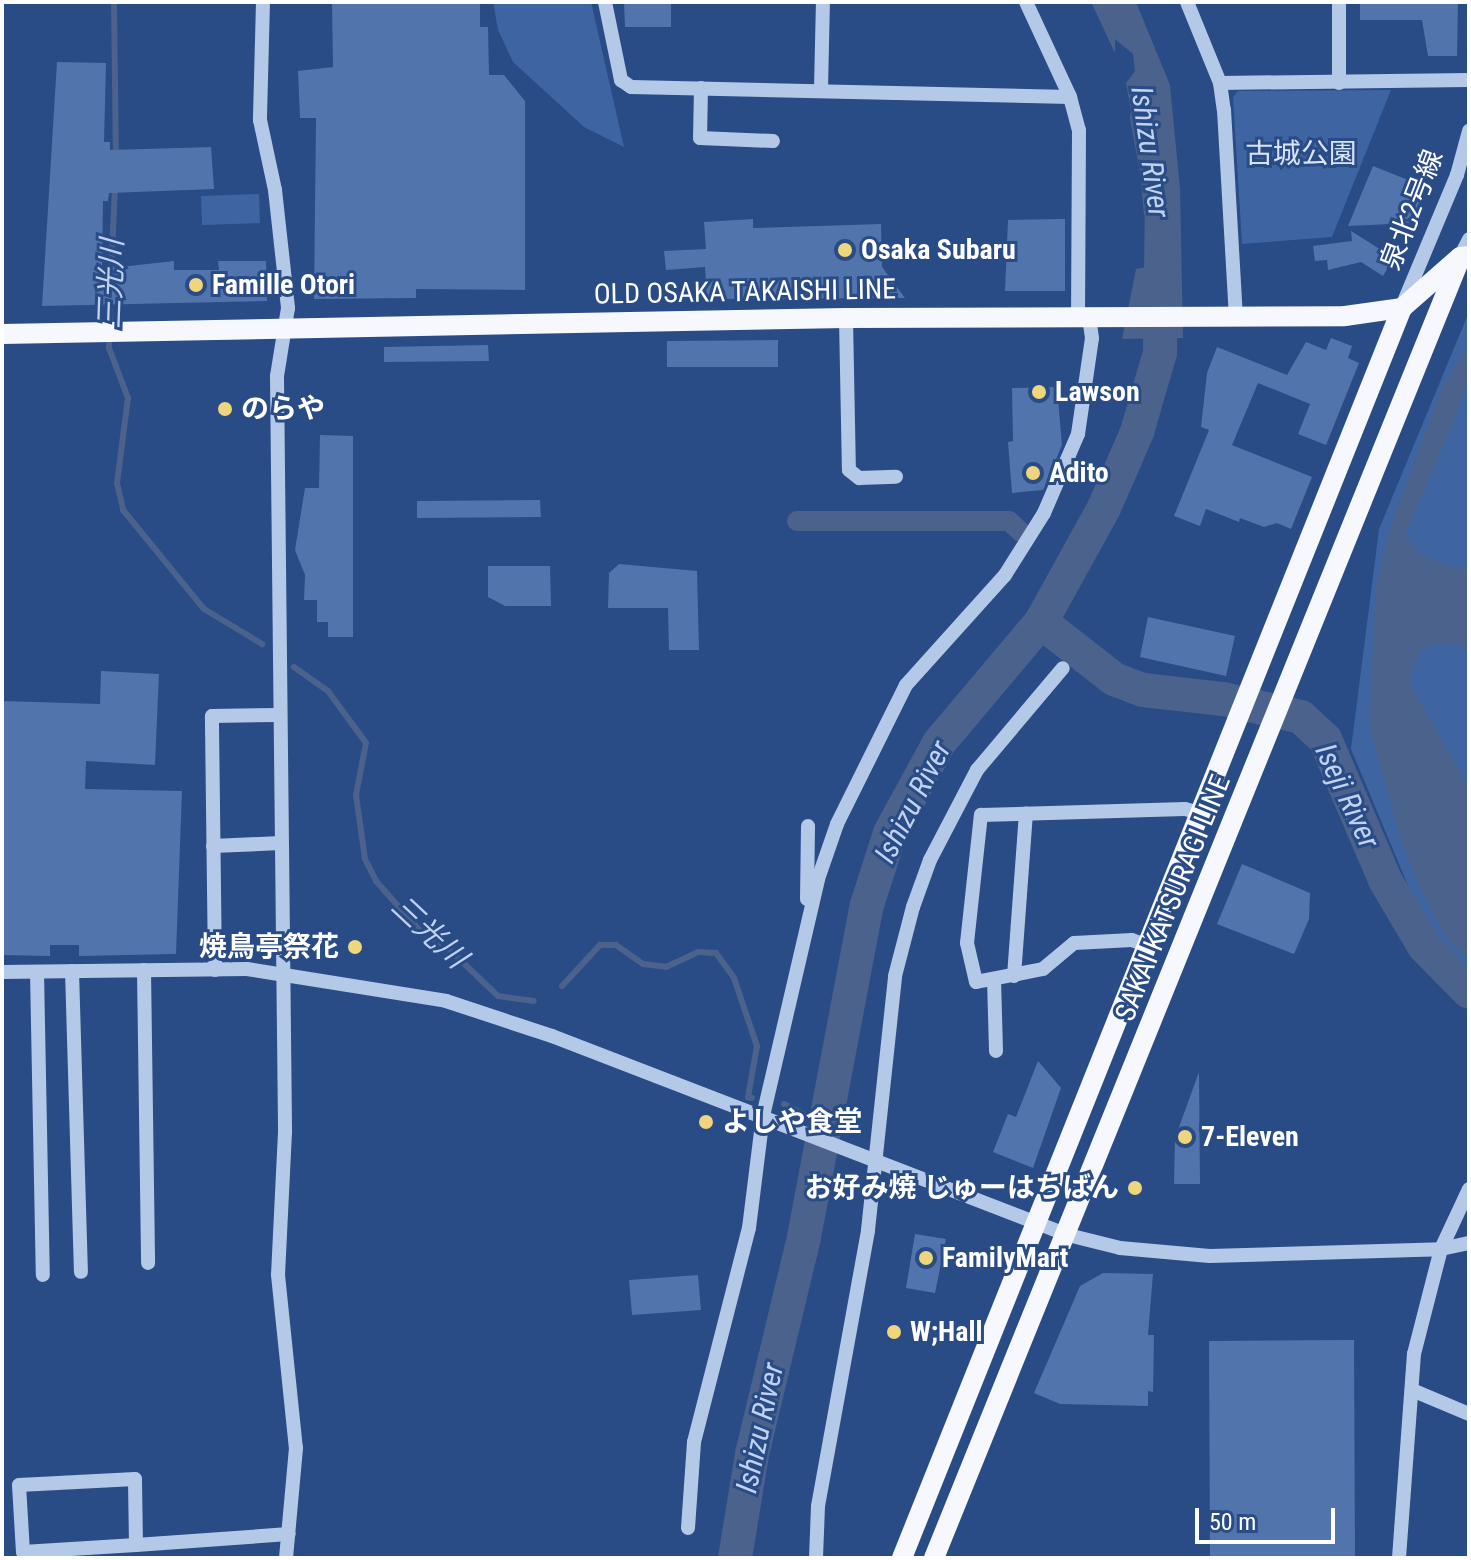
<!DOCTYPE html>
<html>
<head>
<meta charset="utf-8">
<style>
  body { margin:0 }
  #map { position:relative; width:1471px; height:1560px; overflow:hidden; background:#294b86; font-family:"Roboto Condensed","Noto Sans JP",sans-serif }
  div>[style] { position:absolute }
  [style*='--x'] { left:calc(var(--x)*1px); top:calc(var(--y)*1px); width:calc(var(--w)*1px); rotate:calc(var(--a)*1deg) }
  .green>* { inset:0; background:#3e64a2 }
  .water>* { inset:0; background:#4b628d }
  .stream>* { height:6px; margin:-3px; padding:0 3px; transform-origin:3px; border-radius:3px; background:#4b628d }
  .canal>* { height:20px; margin:-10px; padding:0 10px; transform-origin:10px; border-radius:10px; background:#4b628d }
  .river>* { height:34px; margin:-17px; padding:0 17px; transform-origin:17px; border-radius:17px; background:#4b628d }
  .building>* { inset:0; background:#5274ad }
  .minor>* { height:14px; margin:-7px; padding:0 7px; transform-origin:7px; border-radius:7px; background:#b4c8e7 }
  .major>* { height:20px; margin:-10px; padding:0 10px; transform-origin:10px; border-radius:10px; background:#f6f8fe }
  .dots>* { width:22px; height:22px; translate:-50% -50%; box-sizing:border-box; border:4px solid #294b86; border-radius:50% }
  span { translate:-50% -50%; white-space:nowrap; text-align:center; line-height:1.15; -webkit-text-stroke:6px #294b86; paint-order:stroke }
  .park-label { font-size:28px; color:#d8e3f6 }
  .street-label { font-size:28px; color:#fff }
  .poi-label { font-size:28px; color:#fff; font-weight:700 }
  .left { translate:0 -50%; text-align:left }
  .right { translate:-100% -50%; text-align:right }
  .water-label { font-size:30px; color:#c0d2ef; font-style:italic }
  .frame { position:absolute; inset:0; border:4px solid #fff; pointer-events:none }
  .scale { position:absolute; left:1195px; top:1508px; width:140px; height:36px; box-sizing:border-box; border:4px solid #fff; border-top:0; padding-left:10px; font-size:24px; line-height:28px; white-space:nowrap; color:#fff; -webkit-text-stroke:6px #294b86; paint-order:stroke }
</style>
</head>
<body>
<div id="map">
  <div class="green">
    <i style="clip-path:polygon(493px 2px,591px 2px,624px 147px,584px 127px,513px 62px,498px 30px)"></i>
    <i style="clip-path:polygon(1391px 90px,1332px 237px,1242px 244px,1233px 97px,1238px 91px)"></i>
    <i style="clip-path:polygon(259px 194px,260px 223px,202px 225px,201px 196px)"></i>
    <i style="clip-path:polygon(1469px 312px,1469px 971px,1439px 940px,1409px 888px,1351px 749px,1379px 529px)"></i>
  </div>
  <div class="water">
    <i style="clip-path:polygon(1091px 2px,1136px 2px,1170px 85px,1180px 189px,1183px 338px,1122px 339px,1136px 269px,1168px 263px,1165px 218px,1160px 211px,1144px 215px,1141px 182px,1159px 176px,1156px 161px,1139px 155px,1126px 83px,1135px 71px,1133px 54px,1115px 39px,1115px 53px)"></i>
    <i style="clip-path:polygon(1469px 343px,1469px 374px,1454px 421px,1405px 534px,1421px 555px,1455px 568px,1469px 565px,1469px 651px,1456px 643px,1433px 644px,1420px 652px,1410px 674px,1412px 688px,1469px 787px,1469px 960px,1445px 936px,1420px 888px,1399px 835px,1369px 724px,1376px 585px,1391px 525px,1442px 388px)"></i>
  </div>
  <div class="stream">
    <i style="--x:114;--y:2;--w:154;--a:89.3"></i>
    <i style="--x:111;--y:275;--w:88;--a:-87.4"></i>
    <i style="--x:110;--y:299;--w:49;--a:91.2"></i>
    <i style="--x:109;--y:348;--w:53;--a:69.2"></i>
    <i style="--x:128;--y:398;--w:86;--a:97.4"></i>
    <i style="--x:117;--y:483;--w:28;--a:77"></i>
    <i style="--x:123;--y:510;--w:128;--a:50.7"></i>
    <i style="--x:204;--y:609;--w:68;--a:31.1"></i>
    <i style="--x:294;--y:667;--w:42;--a:35.2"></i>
    <i style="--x:328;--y:691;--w:64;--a:53.8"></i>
    <i style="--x:366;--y:743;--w:53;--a:100.9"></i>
    <i style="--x:356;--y:795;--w:65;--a:82"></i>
    <i style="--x:365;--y:859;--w:25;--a:63"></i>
    <i style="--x:376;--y:881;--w:69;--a:48.5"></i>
    <i style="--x:422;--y:933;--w:34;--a:32"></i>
    <i style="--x:451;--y:951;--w:65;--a:43.8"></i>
    <i style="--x:498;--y:996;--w:36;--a:8"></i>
    <i style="--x:562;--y:986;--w:56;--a:-47.2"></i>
    <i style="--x:600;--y:945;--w:16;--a:0"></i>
    <i style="--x:616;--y:945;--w:33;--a:35"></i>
    <i style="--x:643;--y:964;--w:23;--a:7"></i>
    <i style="--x:666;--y:967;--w:35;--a:-25"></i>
    <i style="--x:698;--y:952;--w:18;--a:3"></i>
    <i style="--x:716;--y:953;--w:31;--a:54"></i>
    <i style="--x:734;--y:978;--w:72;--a:71.3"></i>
    <i style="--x:757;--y:1046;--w:52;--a:100"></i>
    <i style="--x:748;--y:1097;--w:4;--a:14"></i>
    <i style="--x:784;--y:1104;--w:43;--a:27.8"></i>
  </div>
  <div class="canal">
    <i style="--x:797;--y:521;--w:212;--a:0"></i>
    <i style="--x:1009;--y:521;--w:16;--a:43"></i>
  </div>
  <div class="river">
    <i style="--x:1041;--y:622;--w:93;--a:38"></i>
    <i style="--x:1114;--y:679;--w:31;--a:21"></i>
    <i style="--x:1143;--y:690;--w:81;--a:6.4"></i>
    <i style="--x:1223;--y:699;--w:80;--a:13"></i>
    <i style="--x:1301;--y:717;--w:33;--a:43"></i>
    <i style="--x:1325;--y:739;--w:153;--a:66.9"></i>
    <i style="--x:1385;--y:880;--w:77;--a:59.4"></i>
    <i style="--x:1424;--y:946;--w:64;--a:45.6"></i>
    <i style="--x:735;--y:1558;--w:105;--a:-80.7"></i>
    <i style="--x:752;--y:1454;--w:223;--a:-76.5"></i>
    <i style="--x:804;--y:1237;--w:338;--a:-79.3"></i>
    <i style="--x:867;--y:905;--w:76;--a:-72.3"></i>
    <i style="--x:890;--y:833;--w:102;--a:-61.4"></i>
    <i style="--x:939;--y:743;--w:158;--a:-49.9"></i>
    <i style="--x:1041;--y:622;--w:130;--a:-61.1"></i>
    <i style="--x:1104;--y:508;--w:83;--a:-66.5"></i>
    <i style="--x:1137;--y:432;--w:82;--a:-73.8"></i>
    <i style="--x:1160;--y:353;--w:155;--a:-89.3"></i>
    <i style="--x:1162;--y:198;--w:82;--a:-100.5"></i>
  </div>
  <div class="building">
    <i style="clip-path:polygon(332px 2px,480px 2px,480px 27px,488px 27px,489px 75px,504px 75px,525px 101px,525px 290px,416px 289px,416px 298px,314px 299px,316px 118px,300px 118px,298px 71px,333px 67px)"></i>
    <i style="clip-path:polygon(624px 2px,671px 2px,671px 27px,625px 27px)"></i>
    <i style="clip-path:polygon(1360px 2px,1458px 2px,1457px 56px,1428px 56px,1422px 20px,1360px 20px)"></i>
    <i style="clip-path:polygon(57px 62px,106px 63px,104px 142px,110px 142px,110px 150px,211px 147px,214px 189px,109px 193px,108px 201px,103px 201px,102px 269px,174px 261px,174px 270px,219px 270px,218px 261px,266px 261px,267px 301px,42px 306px)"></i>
    <i style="clip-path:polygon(1373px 166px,1428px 188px,1413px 223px,1348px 226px)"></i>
    <i style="clip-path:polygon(753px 219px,753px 228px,881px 224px,882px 267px,905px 298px,707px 299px,705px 267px,666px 270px,664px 251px,706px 249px,704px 222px)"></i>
    <i style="clip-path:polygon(1065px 219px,1065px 291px,1005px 291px,1008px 220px)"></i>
    <i style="clip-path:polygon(1351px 231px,1394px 258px,1383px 276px,1361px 262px,1328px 270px,1327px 260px,1315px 261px,1313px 246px,1352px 241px)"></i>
    <i style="clip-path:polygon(1331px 338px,1352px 346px,1348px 358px,1359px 363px,1326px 445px,1298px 434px,1310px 404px,1258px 383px,1232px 445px,1312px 477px,1291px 529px,1277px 523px,1264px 527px,1240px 518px,1239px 522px,1206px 509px,1200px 526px,1174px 516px,1209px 430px,1201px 427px,1207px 373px,1217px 347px,1287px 375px,1306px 342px,1326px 350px)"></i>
    <i style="clip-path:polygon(778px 340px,778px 367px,667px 367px,667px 341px)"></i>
    <i style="clip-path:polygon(488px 345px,489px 361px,384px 362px,384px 347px)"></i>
    <i style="clip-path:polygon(1057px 387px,1062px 445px,1043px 490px,1012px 493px,1008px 442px,1013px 441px,1012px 388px)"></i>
    <i style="clip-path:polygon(320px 435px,353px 436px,353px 637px,328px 637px,328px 622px,317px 622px,317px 600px,304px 600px,305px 575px,295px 550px,305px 488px,319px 488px)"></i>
    <i style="clip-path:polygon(540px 500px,541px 517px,417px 518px,417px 501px)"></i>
    <i style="clip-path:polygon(619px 564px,697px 571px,699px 650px,669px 650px,668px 608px,608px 608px,609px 573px)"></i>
    <i style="clip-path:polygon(488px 566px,550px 566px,551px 606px,505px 606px,488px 597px)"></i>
    <i style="clip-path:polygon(1148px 617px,1235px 636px,1226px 676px,1140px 657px)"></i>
    <i style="clip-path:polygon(101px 671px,159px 674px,155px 765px,86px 761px,85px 789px,182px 791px,176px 954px,79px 956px,79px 945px,50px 945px,50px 956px,2px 955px,2px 701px,100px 704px)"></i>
    <i style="clip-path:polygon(1242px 864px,1310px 893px,1309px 919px,1294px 954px,1217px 924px)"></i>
    <i style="clip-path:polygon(1038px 1061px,1061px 1088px,1033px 1168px,993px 1152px,1008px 1114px,1016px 1117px)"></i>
    <i style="clip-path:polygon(1199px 1072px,1200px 1184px,1174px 1184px,1175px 1138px)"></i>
    <i style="clip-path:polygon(915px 1234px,946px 1239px,935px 1293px,906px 1288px)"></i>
    <i style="clip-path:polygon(1103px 1273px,1153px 1274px,1148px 1335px,1154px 1335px,1153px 1392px,1148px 1391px,1148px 1406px,1060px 1404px,1034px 1393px,1080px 1286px)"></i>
    <i style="clip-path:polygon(698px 1275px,701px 1310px,632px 1315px,629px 1280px)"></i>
    <i style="clip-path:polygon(1354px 1340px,1355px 1558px,1210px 1558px,1209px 1341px)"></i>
  </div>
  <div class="minor">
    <i style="--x:263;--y:2;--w:118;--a:91.5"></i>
    <i style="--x:260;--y:120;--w:72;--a:77.9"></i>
    <i style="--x:275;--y:190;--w:119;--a:83.7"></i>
    <i style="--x:288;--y:308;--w:69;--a:99.2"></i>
    <i style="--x:277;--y:376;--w:756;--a:89.39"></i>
    <i style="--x:285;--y:1132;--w:143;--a:92.8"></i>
    <i style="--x:278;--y:1275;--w:174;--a:84.1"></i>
    <i style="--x:296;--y:1448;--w:110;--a:95.2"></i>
    <i style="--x:605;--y:2;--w:80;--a:78.4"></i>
    <i style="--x:621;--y:80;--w:12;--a:35"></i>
    <i style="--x:631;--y:87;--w:439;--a:1.3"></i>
    <i style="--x:1026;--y:2;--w:105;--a:65.1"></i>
    <i style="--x:1070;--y:97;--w:34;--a:75"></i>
    <i style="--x:1079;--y:130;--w:185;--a:90.3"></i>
    <i style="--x:1187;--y:2;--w:87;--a:67.8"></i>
    <i style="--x:1220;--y:83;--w:27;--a:82"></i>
    <i style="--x:1224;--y:110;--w:206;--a:86.7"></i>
    <i style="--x:1220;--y:83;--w:249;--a:-0.7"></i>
    <i style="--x:1339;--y:83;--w:81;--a:-90"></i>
    <i style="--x:701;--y:88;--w:50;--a:91.1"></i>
    <i style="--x:700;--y:138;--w:73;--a:2.4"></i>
    <i style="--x:821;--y:88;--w:86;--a:-88.7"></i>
    <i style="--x:1460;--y:257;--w:20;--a:-63"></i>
    <i style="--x:1403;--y:304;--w:140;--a:-67.3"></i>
    <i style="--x:1457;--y:175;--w:46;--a:-74.7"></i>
    <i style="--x:846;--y:318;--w:152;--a:88.9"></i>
    <i style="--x:849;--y:470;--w:13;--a:39"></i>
    <i style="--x:859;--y:478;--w:37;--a:-2"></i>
    <i style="--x:213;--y:846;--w:68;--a:-2.5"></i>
    <i style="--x:807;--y:899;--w:73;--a:-89.2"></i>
    <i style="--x:1149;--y:946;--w:18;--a:-161"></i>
    <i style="--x:1132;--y:940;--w:58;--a:177"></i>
    <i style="--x:1074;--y:943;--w:40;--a:140"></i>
    <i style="--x:1043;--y:969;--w:68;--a:169"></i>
    <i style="--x:976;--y:982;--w:40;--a:-103"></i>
    <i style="--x:967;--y:943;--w:129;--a:-83.8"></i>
    <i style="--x:981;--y:815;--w:204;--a:-1.7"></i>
    <i style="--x:1185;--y:809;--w:20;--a:15"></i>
    <i style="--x:144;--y:970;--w:293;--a:89.2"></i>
    <i style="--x:215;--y:970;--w:254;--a:-90.7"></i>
    <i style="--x:212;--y:716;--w:67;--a:-0.9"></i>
    <i style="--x:72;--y:971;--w:301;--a:88.3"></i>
    <i style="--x:2;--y:972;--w:245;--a:-0.7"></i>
    <i style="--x:247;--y:969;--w:202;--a:9.1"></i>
    <i style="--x:446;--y:1001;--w:112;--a:18.3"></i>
    <i style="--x:552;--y:1036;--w:553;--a:21.09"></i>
    <i style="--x:1068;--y:1235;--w:54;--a:14"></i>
    <i style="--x:1120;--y:1248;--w:90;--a:5.1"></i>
    <i style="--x:1210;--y:1256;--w:231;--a:-1.7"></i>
    <i style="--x:1441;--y:1249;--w:29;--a:-12"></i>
    <i style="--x:37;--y:972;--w:303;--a:88.9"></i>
    <i style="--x:1014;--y:976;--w:163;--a:-85.8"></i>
    <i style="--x:994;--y:979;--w:72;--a:88.4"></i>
    <i style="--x:1412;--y:1390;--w:62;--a:22.8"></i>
    <i style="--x:688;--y:1528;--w:86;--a:-86"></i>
    <i style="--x:694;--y:1442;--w:221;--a:-75.6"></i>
    <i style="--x:749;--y:1228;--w:113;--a:-82.9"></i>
    <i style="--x:763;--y:1116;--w:243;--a:-76.9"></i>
    <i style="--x:818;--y:879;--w:58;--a:-70.9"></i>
    <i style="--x:837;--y:824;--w:155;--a:-63.6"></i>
    <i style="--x:906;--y:685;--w:148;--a:-48"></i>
    <i style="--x:1005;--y:575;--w:73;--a:-57.8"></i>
    <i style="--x:1044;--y:513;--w:86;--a:-66.7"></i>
    <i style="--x:1078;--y:434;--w:97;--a:-81.7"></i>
    <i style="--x:1092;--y:338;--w:22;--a:-98"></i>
    <i style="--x:136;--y:1545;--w:66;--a:-90.9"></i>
    <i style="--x:135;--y:1479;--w:116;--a:177"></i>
    <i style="--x:19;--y:1485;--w:67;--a:86.6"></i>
    <i style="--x:23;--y:1552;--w:113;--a:-3.5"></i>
    <i style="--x:136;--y:1545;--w:153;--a:-4.1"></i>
    <i style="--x:816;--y:1558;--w:52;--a:-87.8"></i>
    <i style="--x:818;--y:1506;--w:280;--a:-79.7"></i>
    <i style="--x:868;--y:1230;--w:255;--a:-83.9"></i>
    <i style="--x:895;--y:976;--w:71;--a:-75.4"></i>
    <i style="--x:913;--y:907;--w:50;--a:-70.1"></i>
    <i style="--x:930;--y:860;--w:102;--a:-62.4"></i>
    <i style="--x:977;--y:770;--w:133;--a:-49.9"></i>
    <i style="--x:1399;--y:1558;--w:205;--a:-85.8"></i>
    <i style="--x:1414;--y:1354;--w:108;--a:-75.6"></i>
    <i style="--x:1441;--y:1249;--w:66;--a:-65"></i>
  </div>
  <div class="major">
    <i style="--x:2;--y:334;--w:844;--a:-1.09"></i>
    <i style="--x:846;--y:318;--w:499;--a:-0.2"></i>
    <i style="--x:1345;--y:316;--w:58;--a:-8"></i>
    <i style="--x:1402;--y:308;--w:77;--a:-41.3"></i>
    <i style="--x:1460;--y:257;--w:9;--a:-6"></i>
    <i style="--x:902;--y:1558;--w:1346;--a:-68.2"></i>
    <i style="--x:934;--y:1558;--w:1399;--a:-67.96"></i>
  </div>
  <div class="dots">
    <i style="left:845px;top:250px;background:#efd57b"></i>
    <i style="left:196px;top:285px;background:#efd57b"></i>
    <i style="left:1039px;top:392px;background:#efd57b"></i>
    <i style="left:225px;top:409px;background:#efd57b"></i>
    <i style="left:1033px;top:473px;background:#efd57b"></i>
    <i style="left:355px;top:947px;background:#efd57b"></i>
    <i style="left:706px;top:1122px;background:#efd57b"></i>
    <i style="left:1185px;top:1137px;background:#efd57b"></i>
    <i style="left:1135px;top:1188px;background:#efd57b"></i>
    <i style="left:926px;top:1258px;background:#efd57b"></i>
    <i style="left:894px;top:1332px;background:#efd57b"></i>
  </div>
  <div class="park-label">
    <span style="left:1301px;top:154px">古城公園</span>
  </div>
  <div class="street-label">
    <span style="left:1412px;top:210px;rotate:-69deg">泉北2号線</span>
    <span style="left:745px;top:292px;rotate:-1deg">OLD OSAKA TAKAISHI LINE</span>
    <span style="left:1173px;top:898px;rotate:-68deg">SAKAI KATSURAGI LINE</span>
  </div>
  <div class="poi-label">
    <span class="left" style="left:861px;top:250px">Osaka Subaru</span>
    <span class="left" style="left:212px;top:285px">Famille Otori</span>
    <span class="left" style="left:1055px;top:392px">Lawson</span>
    <span class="left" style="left:241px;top:409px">のらや</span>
    <span class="left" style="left:1049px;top:473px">Adito</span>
    <span class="right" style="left:339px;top:947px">焼鳥亭祭花</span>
    <span class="left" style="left:722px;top:1122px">よしや食堂</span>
    <span class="left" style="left:1201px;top:1137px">7-Eleven</span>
    <span class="right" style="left:1119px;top:1188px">お好み焼 じゅーはちばん</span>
    <span class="left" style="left:942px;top:1258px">FamilyMart</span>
    <span class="left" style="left:910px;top:1332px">W;Hall</span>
  </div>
  <div class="water-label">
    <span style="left:1150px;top:152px;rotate:82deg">Ishizu River</span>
    <span style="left:111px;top:284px;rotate:-88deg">三光川</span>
    <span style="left:1347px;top:796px;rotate:65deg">Iseji River</span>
    <span style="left:913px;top:802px;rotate:-63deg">Ishizu River</span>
    <span style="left:429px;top:932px;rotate:43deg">三光川</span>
    <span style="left:760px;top:1428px;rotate:-78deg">Ishizu River</span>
  </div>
  <div class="frame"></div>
  <div class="scale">50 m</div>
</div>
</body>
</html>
